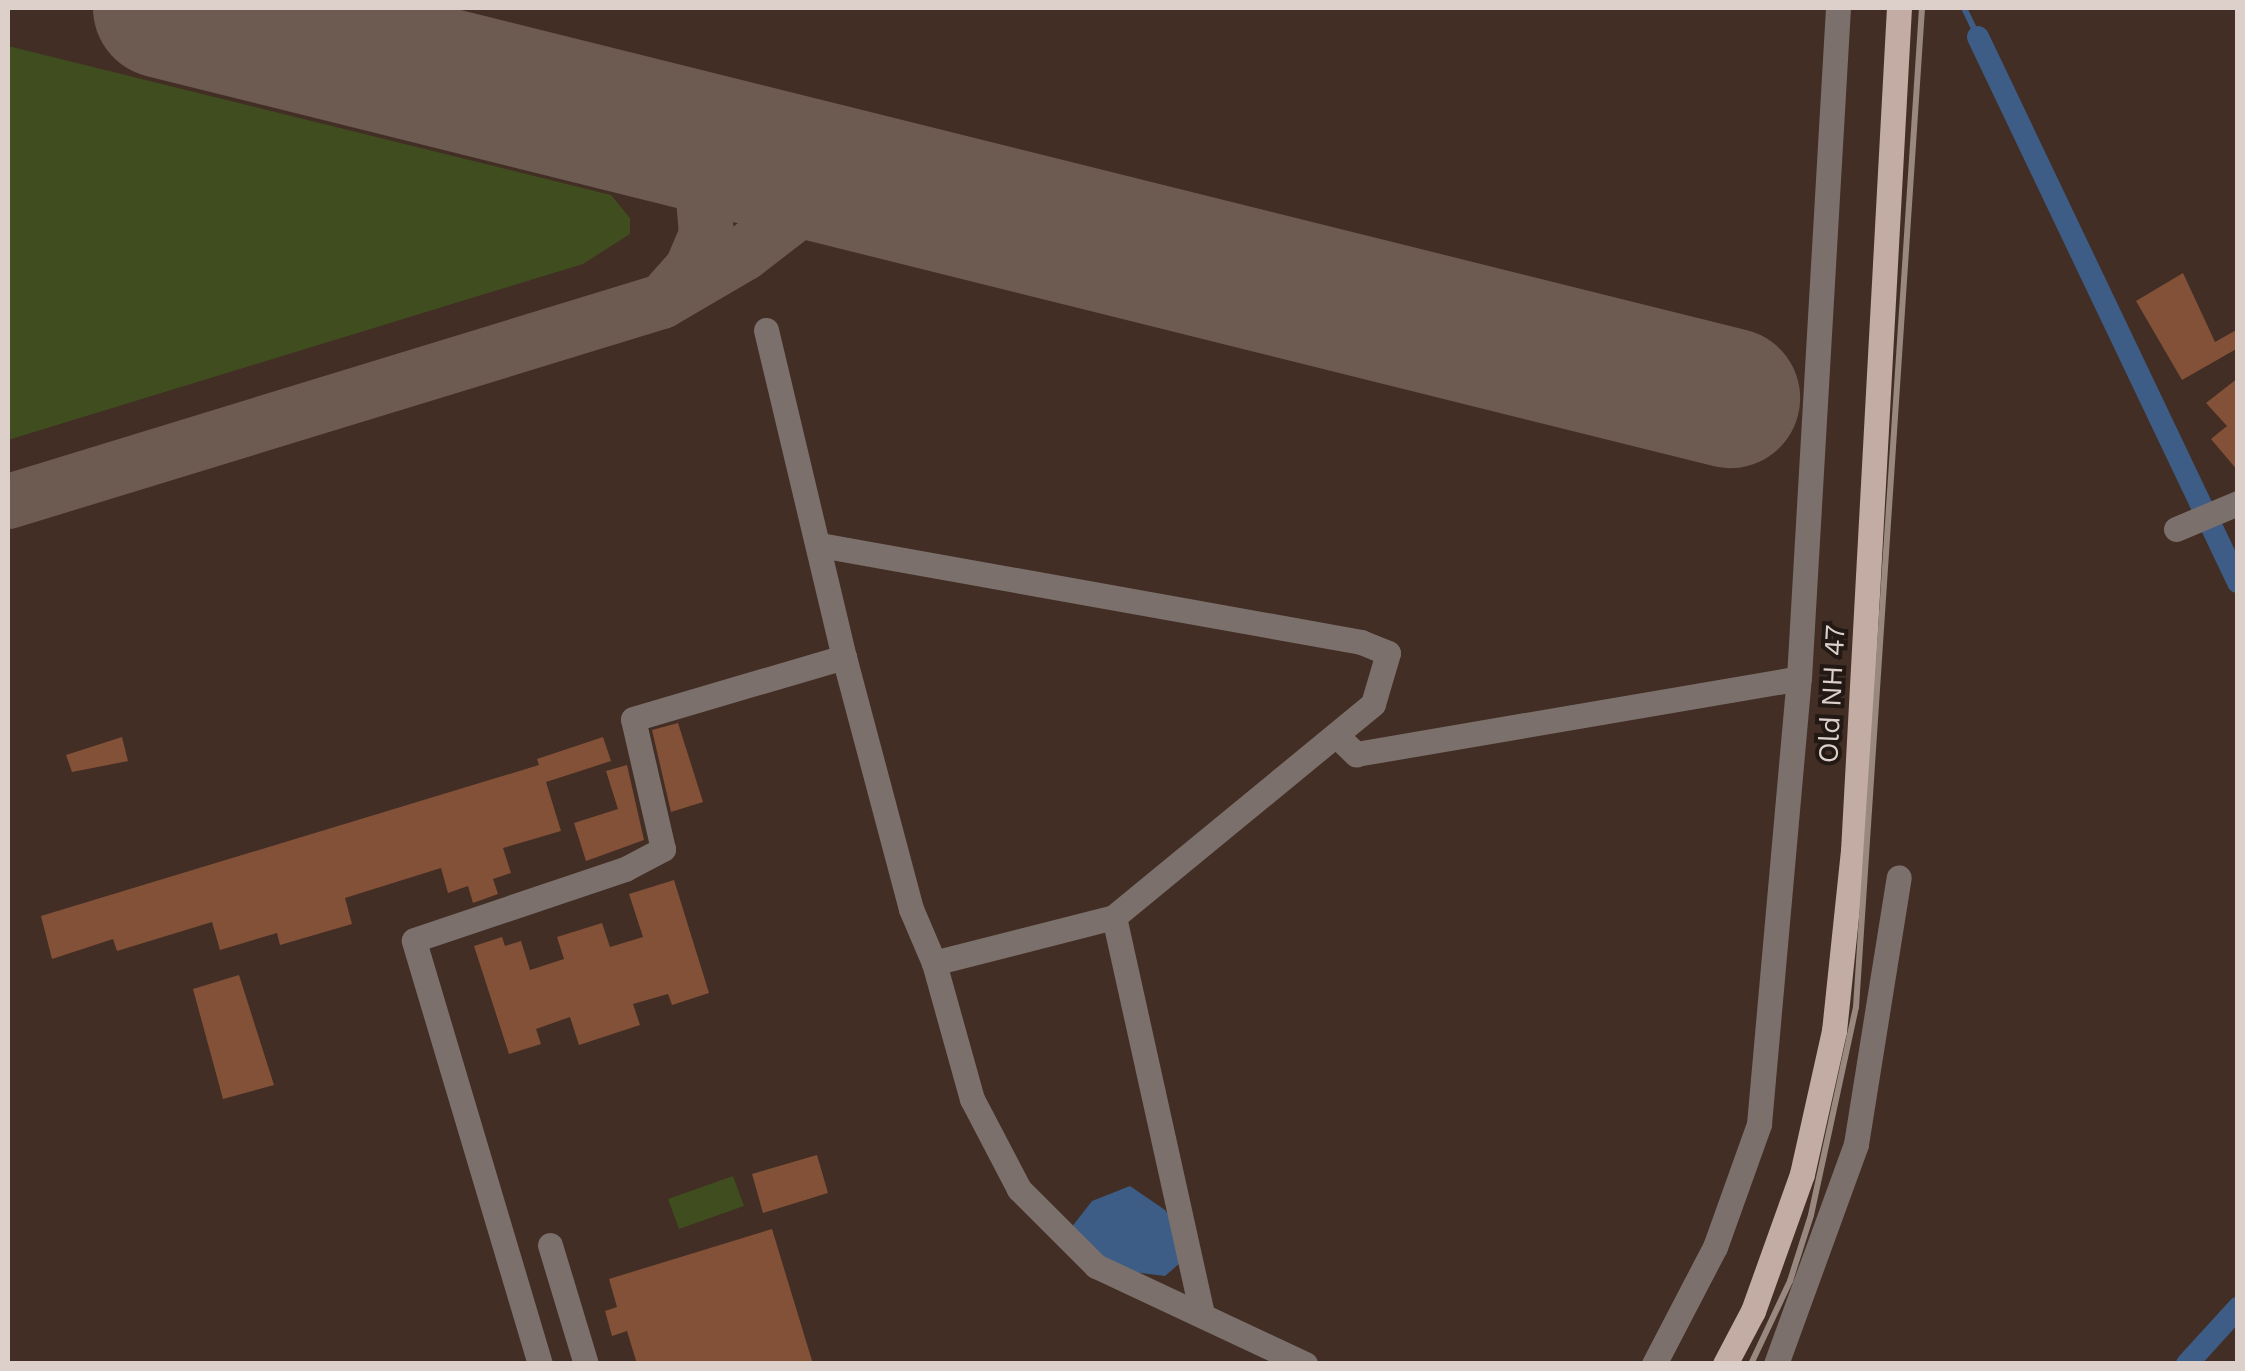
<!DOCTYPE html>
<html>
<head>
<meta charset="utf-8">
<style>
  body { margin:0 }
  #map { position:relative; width:2245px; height:1371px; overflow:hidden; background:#422e24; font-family:"Work Sans",sans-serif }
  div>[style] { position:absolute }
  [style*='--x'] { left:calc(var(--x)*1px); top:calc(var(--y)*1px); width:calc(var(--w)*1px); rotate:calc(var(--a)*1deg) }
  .green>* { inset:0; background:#3f4d1f }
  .water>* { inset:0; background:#3d5d86 }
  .stream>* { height:6px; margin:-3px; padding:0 3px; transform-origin:3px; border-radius:3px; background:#3d5d86 }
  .canal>* { height:22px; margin:-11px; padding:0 11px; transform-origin:11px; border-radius:11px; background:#3d5d86 }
  .taxiway>* { height:55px; margin:-27.5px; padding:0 27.5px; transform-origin:27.5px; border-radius:27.5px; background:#6d5b52 }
  .runway>* { height:140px; margin:-70px; padding:0 70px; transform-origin:70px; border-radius:70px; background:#6d5b52 }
  .building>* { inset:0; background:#835138 }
  .minor>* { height:25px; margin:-12.5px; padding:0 12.5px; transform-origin:12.5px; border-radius:12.5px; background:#7b706c }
  .major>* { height:25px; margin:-12.5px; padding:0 12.5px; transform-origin:12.5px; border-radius:12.5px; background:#c2aca3 }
  .rail>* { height:6px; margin:-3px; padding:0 3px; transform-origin:3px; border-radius:3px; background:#988880 }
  span { translate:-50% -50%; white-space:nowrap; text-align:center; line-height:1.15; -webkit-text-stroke:8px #221914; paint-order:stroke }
  .street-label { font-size:28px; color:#ddd0ca }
  .frame { position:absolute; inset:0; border:10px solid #ddd0ca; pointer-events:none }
</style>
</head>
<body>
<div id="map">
  <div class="green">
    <i style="clip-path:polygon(8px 46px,611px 195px,630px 218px,630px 234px,583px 264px,8px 440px)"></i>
    <i style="clip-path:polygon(733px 1176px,744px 1206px,679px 1229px,668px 1199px)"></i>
  </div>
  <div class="water">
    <i style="clip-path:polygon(1130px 1186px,1165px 1210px,1182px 1234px,1187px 1257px,1165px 1276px,1133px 1272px,1097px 1255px,1071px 1228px,1092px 1201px)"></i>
  </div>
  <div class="stream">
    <i style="--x:1964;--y:8;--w:32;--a:64"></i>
  </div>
  <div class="canal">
    <i style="--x:1978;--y:37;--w:604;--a:64.5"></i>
    <i style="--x:2187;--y:1364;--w:76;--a:-47.7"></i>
  </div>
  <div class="taxiway">
    <i style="--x:417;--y:8;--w:41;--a:91.4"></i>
    <i style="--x:416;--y:49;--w:31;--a:57"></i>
    <i style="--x:618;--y:121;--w:65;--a:30.5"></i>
    <i style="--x:674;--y:154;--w:43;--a:48.8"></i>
    <i style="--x:702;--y:186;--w:48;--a:85.2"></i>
    <i style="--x:706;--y:234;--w:38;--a:113"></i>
    <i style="--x:691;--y:269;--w:31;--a:132"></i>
    <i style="--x:8;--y:501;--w:683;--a:-17.03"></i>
    <i style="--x:661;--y:301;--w:95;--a:-30.3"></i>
    <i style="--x:743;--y:253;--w:98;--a:-37.6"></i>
    <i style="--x:821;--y:193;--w:103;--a:2.2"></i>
  </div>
  <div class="runway">
    <i style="--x:163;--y:8;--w:1615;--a:13.98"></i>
  </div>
  <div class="building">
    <i style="clip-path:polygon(2183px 273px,2215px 342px,2238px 329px,2238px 348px,2182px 380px,2136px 301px)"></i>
    <i style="clip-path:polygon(2238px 378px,2238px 471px,2211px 439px,2227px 426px,2206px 403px)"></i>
    <i style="clip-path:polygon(678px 723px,703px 802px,671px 812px,652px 730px)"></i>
    <i style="clip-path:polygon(122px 737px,128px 761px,72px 772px,66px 755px)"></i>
    <i style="clip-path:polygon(603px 737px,611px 761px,546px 782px,561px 831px,503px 848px,511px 873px,493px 879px,498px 894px,473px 903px,468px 886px,448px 893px,441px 868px,345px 898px,352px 924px,280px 945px,277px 933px,220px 950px,212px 922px,117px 951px,113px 939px,52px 959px,41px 916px,539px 765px,537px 759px)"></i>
    <i style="clip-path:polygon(627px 765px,644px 840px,586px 861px,574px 823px,618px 809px,606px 771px)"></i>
    <i style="clip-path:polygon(674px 880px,709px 993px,672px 1005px,668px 994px,633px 1004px,640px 1025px,579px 1045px,570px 1017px,536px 1029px,541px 1044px,509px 1054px,474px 946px,502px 937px,505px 946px,521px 941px,530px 970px,564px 959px,557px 937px,602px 923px,610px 947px,643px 937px,629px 894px)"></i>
    <i style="clip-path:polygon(239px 975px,274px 1085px,223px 1099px,193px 989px)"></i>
    <i style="clip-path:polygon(817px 1155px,828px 1193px,763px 1213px,752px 1174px)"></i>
    <i style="clip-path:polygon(772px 1229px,813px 1364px,637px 1364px,627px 1331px,612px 1336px,605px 1311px,617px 1307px,609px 1279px)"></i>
  </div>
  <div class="minor">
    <i style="--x:766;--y:330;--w:336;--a:76.6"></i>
    <i style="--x:844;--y:657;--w:261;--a:75.1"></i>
    <i style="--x:911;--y:909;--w:59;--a:66.9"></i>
    <i style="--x:934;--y:963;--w:141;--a:74.4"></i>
    <i style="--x:972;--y:1099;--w:102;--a:62.4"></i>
    <i style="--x:1019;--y:1189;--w:109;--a:45"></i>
    <i style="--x:1096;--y:1266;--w:231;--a:25.1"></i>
    <i style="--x:2176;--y:529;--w:67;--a:-22.8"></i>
    <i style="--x:820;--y:545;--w:550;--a:10.16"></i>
    <i style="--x:1361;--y:642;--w:29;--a:22"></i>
    <i style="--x:1388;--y:653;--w:53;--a:106.4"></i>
    <i style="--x:1373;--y:704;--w:335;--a:140.6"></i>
    <i style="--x:1114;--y:917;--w:186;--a:165.7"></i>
    <i style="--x:1336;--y:735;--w:28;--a:44"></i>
    <i style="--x:1356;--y:754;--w:449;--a:-9.7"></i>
    <i style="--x:1114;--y:917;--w:403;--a:77.5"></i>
    <i style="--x:550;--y:1245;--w:124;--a:73.2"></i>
    <i style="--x:540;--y:1364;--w:442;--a:-106.6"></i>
    <i style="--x:414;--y:940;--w:223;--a:-18.6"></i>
    <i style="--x:625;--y:869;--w:43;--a:-27.8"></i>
    <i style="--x:663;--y:849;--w:133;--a:-103"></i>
    <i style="--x:633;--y:719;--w:220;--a:-16.4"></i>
    <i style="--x:1654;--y:1364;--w:132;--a:-62.5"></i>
    <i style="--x:1715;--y:1247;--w:131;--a:-70.3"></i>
    <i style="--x:1759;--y:1124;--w:448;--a:-84.9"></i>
    <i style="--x:1799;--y:678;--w:671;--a:-86.67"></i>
    <i style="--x:1776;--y:1364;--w:234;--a:-70"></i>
    <i style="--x:1856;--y:1144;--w:270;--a:-80.9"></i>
  </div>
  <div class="major">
    <i style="--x:1725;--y:1364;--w:60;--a:-62.2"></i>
    <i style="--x:1753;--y:1311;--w:145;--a:-70.3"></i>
    <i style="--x:1802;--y:1174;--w:147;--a:-77.4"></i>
    <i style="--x:1834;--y:1031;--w:181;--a:-84"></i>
    <i style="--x:1853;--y:851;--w:844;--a:-86.88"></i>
  </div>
  <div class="rail">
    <i style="--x:1751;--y:1364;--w:92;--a:-64.8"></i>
    <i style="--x:1790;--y:1281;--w:69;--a:-72.3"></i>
    <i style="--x:1811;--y:1215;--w:213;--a:-77.8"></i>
    <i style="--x:1856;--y:1007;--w:1001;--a:-86.22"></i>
  </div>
  <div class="street-label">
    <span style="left:1832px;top:694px;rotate:-87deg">Old NH 47</span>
  </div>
  <div class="frame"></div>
</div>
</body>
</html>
